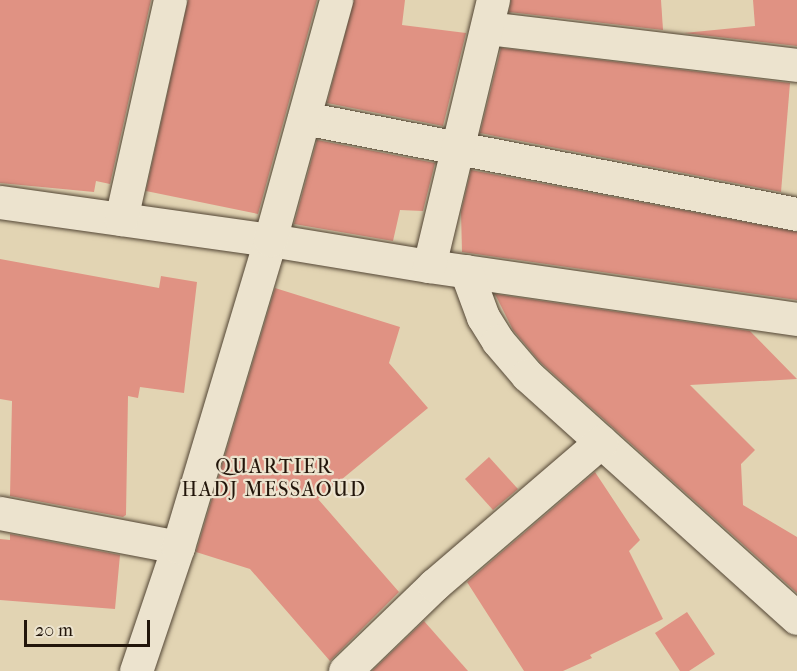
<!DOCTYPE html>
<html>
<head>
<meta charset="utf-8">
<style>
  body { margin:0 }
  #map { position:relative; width:797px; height:671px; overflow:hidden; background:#e2d4b3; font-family:"IM FELL French Canon",serif }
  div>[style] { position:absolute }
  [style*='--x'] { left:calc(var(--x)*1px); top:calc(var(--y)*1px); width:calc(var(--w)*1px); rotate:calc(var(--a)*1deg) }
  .building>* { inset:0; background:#e09283 }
  .roads { filter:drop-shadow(0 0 2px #524534) drop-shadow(0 0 2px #524534) }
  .minor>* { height:33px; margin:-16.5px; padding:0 16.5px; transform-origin:16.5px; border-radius:16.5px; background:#ece3ce }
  span { translate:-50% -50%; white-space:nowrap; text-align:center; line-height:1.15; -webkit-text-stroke:4.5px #ece3ce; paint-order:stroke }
  .neighbourhood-label { font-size:20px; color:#22150a; letter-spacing:1.5px }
  .scale { position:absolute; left:24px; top:620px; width:126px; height:27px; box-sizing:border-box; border:3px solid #22150a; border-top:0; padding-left:8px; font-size:18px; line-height:21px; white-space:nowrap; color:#22150a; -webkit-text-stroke:4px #ece3ce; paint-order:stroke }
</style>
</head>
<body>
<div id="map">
  <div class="building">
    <i style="clip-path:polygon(0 0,151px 0,110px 184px,96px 181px,94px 192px,0 183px)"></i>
    <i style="clip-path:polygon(188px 0,317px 0,258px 214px,146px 191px)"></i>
    <i style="clip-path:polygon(354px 0,405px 0,402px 25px,466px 33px,443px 126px,327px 103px)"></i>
    <i style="clip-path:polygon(511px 0,661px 0,663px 30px,509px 12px)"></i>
    <i style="clip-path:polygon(753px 0,797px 0,797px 46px,684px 33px,755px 26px)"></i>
    <i style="clip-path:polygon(501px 48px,790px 83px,781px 192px,480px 133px)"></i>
    <i style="clip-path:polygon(317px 140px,435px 163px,423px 211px,400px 210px,393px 241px,294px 224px)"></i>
    <i style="clip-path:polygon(471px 170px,797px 232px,797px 300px,462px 252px,461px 212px)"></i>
    <i style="clip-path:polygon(0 259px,159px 288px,161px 276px,197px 282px,184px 393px,140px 387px,138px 398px,128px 396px,126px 515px,123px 517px,10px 496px,12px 401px,0 399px)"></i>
    <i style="clip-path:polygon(275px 288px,400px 327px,389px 363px,428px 408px,318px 499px,399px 592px,330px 661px,250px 569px,196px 552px)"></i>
    <i style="clip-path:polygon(495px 294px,750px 331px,797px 379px,690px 385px,755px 450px,741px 464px,743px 505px,797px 537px,797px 593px,540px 362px,513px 330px)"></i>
    <i style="clip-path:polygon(489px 457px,518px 489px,493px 510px,465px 479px)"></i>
    <i style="clip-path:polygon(595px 472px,640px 540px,629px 551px,663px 619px,590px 655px,592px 658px,563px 671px,524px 671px,467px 582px)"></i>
    <i style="clip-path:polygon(10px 534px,120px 555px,115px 609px,0 600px,0 539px,10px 540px)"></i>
    <i style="clip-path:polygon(687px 612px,715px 654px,689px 671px,680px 671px,655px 633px)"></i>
    <i style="clip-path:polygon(424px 621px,468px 671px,372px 671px)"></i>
  </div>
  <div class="roads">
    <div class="minor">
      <i style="--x:488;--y:28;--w:311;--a:6.8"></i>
      <i style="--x:304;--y:118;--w:502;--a:11.02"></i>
      <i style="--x:0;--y:202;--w:273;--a:8"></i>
      <i style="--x:270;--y:240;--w:161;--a:9.3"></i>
      <i style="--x:429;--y:266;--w:372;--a:8.2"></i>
      <i style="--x:121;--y:219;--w:224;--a:-77.4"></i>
      <i style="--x:429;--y:266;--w:274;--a:-76.5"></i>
      <i style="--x:466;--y:271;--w:49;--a:69.7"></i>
      <i style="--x:483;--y:317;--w:28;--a:58"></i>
      <i style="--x:498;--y:341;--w:45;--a:49.5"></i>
      <i style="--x:527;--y:375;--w:363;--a:42"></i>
      <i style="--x:0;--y:513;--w:181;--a:10.8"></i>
      <i style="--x:136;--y:671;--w:131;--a:-71.3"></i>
      <i style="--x:178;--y:547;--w:320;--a:-73.3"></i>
      <i style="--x:270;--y:240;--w:249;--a:-74.6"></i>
      <i style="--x:345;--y:671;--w:124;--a:-44"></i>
      <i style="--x:434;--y:585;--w:220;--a:-40.6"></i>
    </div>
  </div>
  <div class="neighbourhood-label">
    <span style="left:274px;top:478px">QUARTIER<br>HADJ MESSAOUD</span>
  </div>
  <div class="scale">20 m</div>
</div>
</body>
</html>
